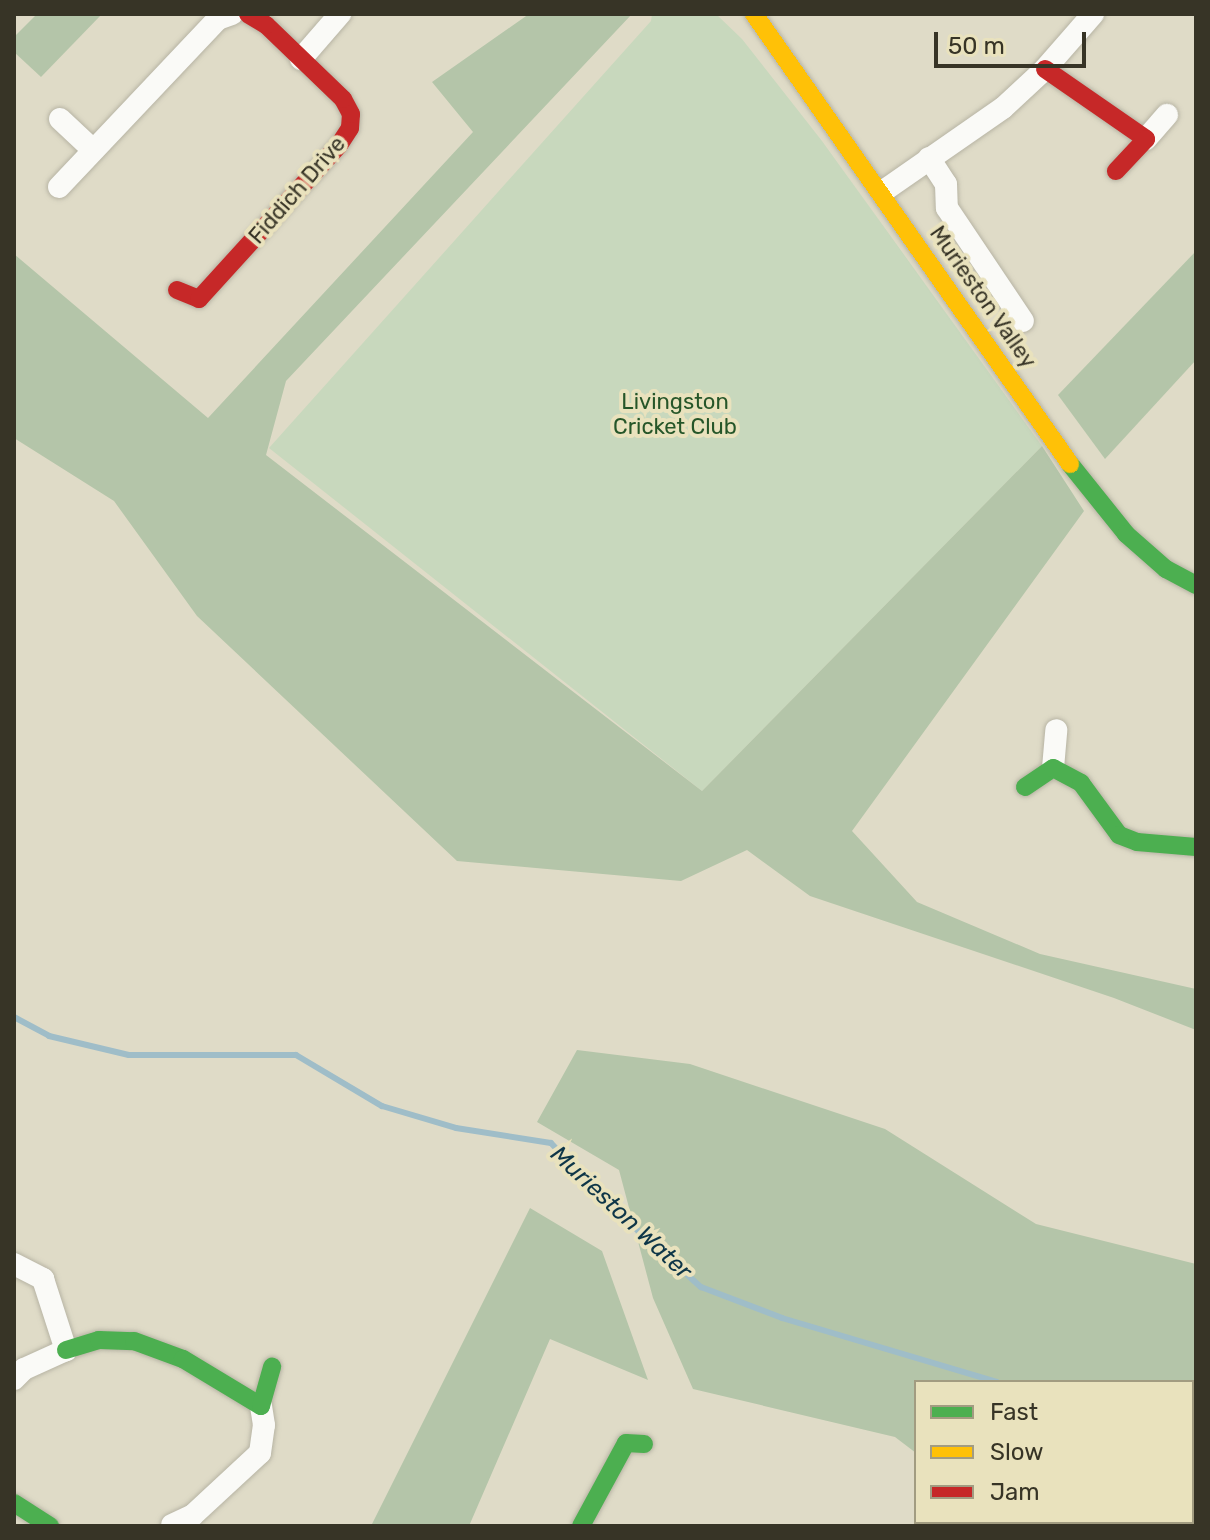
<!DOCTYPE html>
<html>
<head>
<meta charset="utf-8">
<style>
  body { margin:0 }
  #map { position:relative; width:1210px; height:1540px; overflow:hidden; background:#dfdbc7; font-family:Rubik,sans-serif }
  div>[style] { position:absolute }
  [style*='--x'] { left:calc(var(--x)*1px); top:calc(var(--y)*1px); width:calc(var(--w)*1px); rotate:calc(var(--a)*1deg) }
  .green>* { inset:0; background:#c8d8bd }
  .forest>* { inset:0; background:#b4c5a9 }
  .stream>* { height:6px; margin:-3px; padding:0 3px; transform-origin:3px; border-radius:3px; background:#9fbdc8 }
  .roads { filter:drop-shadow(0 0 2px #b7b4a4) drop-shadow(0 0 2px #b7b4a4) }
  .street>* { height:22px; margin:-11px; padding:0 11px; transform-origin:11px; border-radius:11px; background:#fafaf7 }
  .fast>* { height:18px; margin:-9px; padding:0 9px; transform-origin:9px; border-radius:9px; background:#4caf50 }
  .slow>* { height:18px; margin:-9px; padding:0 9px; transform-origin:9px; border-radius:9px; background:#ffc107 }
  .jam>* { height:18px; margin:-9px; padding:0 9px; transform-origin:9px; border-radius:9px; background:#c62828 }
  span { translate:-50% -50%; white-space:nowrap; text-align:center; line-height:1.15; -webkit-text-stroke:8px #e9e2bd; paint-order:stroke }
  .street-label { font-size:22px; color:#373426 }
  .park-label { font-size:22px; color:#265629 }
  .water-label { font-size:24px; color:#0e3648; font-style:italic }
  .frame { position:absolute; inset:0; border:16px solid #373426; pointer-events:none }
  .legend { position:absolute; left:914px; top:1380px; width:280px; height:144px; box-sizing:border-box; background:#e9e2bd; border:2px solid #a29c81; margin:0; padding:10px 14px; list-style:none; font-size:24px; color:#373426 }
  .legend li { display:flex; align-items:center; gap:16px; height:40px }
  .legend b { width:40px; border:2px solid #a29c81 }
  .scale { position:absolute; left:934px; top:32px; width:152px; height:36px; box-sizing:border-box; border:4px solid #373426; border-top:0; padding-left:10px; font-size:24px; line-height:28px; white-space:nowrap; color:#373426; -webkit-text-stroke:6px #e9e2bd; paint-order:stroke }
</style>
</head>
<body>
<div id="map">
  <div class="green">
    <i style="clip-path:polygon(652px 14px,716px 14px,742px 39px,822px 141px,1042px 446px,702px 791px,269px 448px,651px 21px)"></i>
  </div>
  <div class="forest">
    <i style="clip-path:polygon(37px 14px,102px 14px,41px 77px,14px 52px,14px 37px)"></i>
    <i style="clip-path:polygon(529px 14px,632px 14px,286px 381px,266px 455px,702px 791px,1042px 446px,1084px 511px,852px 831px,917px 902px,1040px 954px,1196px 989px,1196px 1030px,1114px 998px,810px 896px,747px 850px,681px 881px,457px 861px,197px 616px,114px 501px,14px 438px,14px 254px,208px 418px,473px 132px,432px 82px)"></i>
    <i style="clip-path:polygon(1196px 251px,1196px 360px,1105px 459px,1058px 395px)"></i>
    <i style="clip-path:polygon(577px 1050px,690px 1064px,885px 1129px,1036px 1224px,1196px 1264px,1196px 1526px,1001px 1526px,1002px 1522px,1192px 1522px,1192px 1382px,916px 1382px,916px 1453px,895px 1437px,693px 1389px,653px 1298px,619px 1170px,537px 1122px)"></i>
    <i style="clip-path:polygon(530px 1208px,602px 1251px,648px 1380px,550px 1339px,469px 1526px,371px 1526px)"></i>
  </div>
  <div class="stream">
    <i style="--x:14;--y:1017;--w:40;--a:28"></i>
    <i style="--x:49;--y:1036;--w:82;--a:13.4"></i>
    <i style="--x:129;--y:1055;--w:167;--a:0"></i>
    <i style="--x:296;--y:1055;--w:100;--a:30.7"></i>
    <i style="--x:382;--y:1106;--w:77;--a:16.6"></i>
    <i style="--x:456;--y:1128;--w:96;--a:9"></i>
    <i style="--x:551;--y:1143;--w:79;--a:47"></i>
    <i style="--x:605;--y:1201;--w:129;--a:41.9"></i>
    <i style="--x:701;--y:1287;--w:87;--a:20.9"></i>
    <i style="--x:782;--y:1318;--w:224;--a:16.6"></i>
    <i style="--x:1192;--y:1406;--w:4;--a:0"></i>
  </div>
  <div class="roads">
    <div class="street">
      <i style="--x:301;--y:59;--w:60;--a:-49.1"></i>
      <i style="--x:60;--y:119;--w:45;--a:43.2"></i>
      <i style="--x:1146;--y:139;--w:32;--a:-49"></i>
      <i style="--x:929;--y:158;--w:31;--a:57"></i>
      <i style="--x:946;--y:184;--w:24;--a:88"></i>
      <i style="--x:947;--y:208;--w:136;--a:56.1"></i>
      <i style="--x:59;--y:187;--w:231;--a:-46.6"></i>
      <i style="--x:218;--y:19;--w:15;--a:-20"></i>
      <i style="--x:882;--y:192;--w:147;--a:-34.8"></i>
      <i style="--x:1003;--y:108;--w:57;--a:-42.9"></i>
      <i style="--x:1045;--y:69;--w:73;--a:-48.9"></i>
      <i style="--x:1053;--y:768;--w:38;--a:-85"></i>
      <i style="--x:14;--y:1264;--w:33;--a:27"></i>
      <i style="--x:43;--y:1279;--w:75;--a:72.1"></i>
      <i style="--x:66;--y:1350;--w:46;--a:155.7"></i>
      <i style="--x:24;--y:1369;--w:14;--a:135"></i>
      <i style="--x:172;--y:1525;--w:23;--a:-25"></i>
      <i style="--x:193;--y:1515;--w:91;--a:-42.8"></i>
      <i style="--x:260;--y:1453;--w:28;--a:-82"></i>
      <i style="--x:264;--y:1425;--w:19;--a:-99"></i>
    </div>
    <div class="fast">
      <i style="--x:1070;--y:464;--w:90;--a:51.3"></i>
      <i style="--x:1126;--y:534;--w:53;--a:41.2"></i>
      <i style="--x:1166;--y:569;--w:34;--a:28"></i>
      <i style="--x:1025;--y:787;--w:34;--a:-34"></i>
      <i style="--x:1053;--y:768;--w:32;--a:28"></i>
      <i style="--x:1081;--y:783;--w:64;--a:53.8"></i>
      <i style="--x:1119;--y:835;--w:19;--a:21"></i>
      <i style="--x:1137;--y:842;--w:59;--a:4.8"></i>
      <i style="--x:66;--y:1350;--w:34;--a:-17"></i>
      <i style="--x:99;--y:1340;--w:35;--a:2"></i>
      <i style="--x:134;--y:1341;--w:52;--a:20.2"></i>
      <i style="--x:183;--y:1359;--w:91;--a:31.1"></i>
      <i style="--x:261;--y:1406;--w:41;--a:-74.2"></i>
      <i style="--x:14;--y:1503;--w:43;--a:32.6"></i>
      <i style="--x:581;--y:1526;--w:94;--a:-61.5"></i>
      <i style="--x:626;--y:1443;--w:18;--a:3"></i>
    </div>
    <div class="slow">
      <i style="--x:754;--y:14;--w:550;--a:54.92"></i>
    </div>
    <div class="jam">
      <i style="--x:1045;--y:69;--w:123;--a:34.7"></i>
      <i style="--x:1146;--y:139;--w:44;--a:133.2"></i>
      <i style="--x:177;--y:290;--w:24;--a:22"></i>
      <i style="--x:199;--y:299;--w:208;--a:-47.7"></i>
      <i style="--x:339;--y:145;--w:20;--a:-57"></i>
      <i style="--x:350;--y:128;--w:14;--a:-86"></i>
      <i style="--x:351;--y:114;--w:17;--a:-118"></i>
      <i style="--x:343;--y:99;--w:107;--a:-136.1"></i>
      <i style="--x:266;--y:25;--w:21;--a:-149"></i>
    </div>
  </div>
  <div class="street-label">
    <span style="left:297px;top:190px;rotate:-49deg">Fiddich Drive</span>
    <span style="left:983px;top:297px;rotate:55deg">Murieston Valley</span>
  </div>
  <div class="park-label">
    <span style="left:675px;top:414px">Livingston<br>Cricket Club</span>
  </div>
  <div class="water-label">
    <span style="left:621px;top:1213px;rotate:43deg">Murieston Water</span>
  </div>
  <div class="frame"></div>
  <ul class="legend">
  <li><b style="height:10px;background:#4caf50"></b>Fast</li>
  <li><b style="height:10px;background:#ffc107"></b>Slow</li>
  <li><b style="height:10px;background:#c62828"></b>Jam</li>
  </ul>
  <div class="scale">50 m</div>
</div>
</body>
</html>
